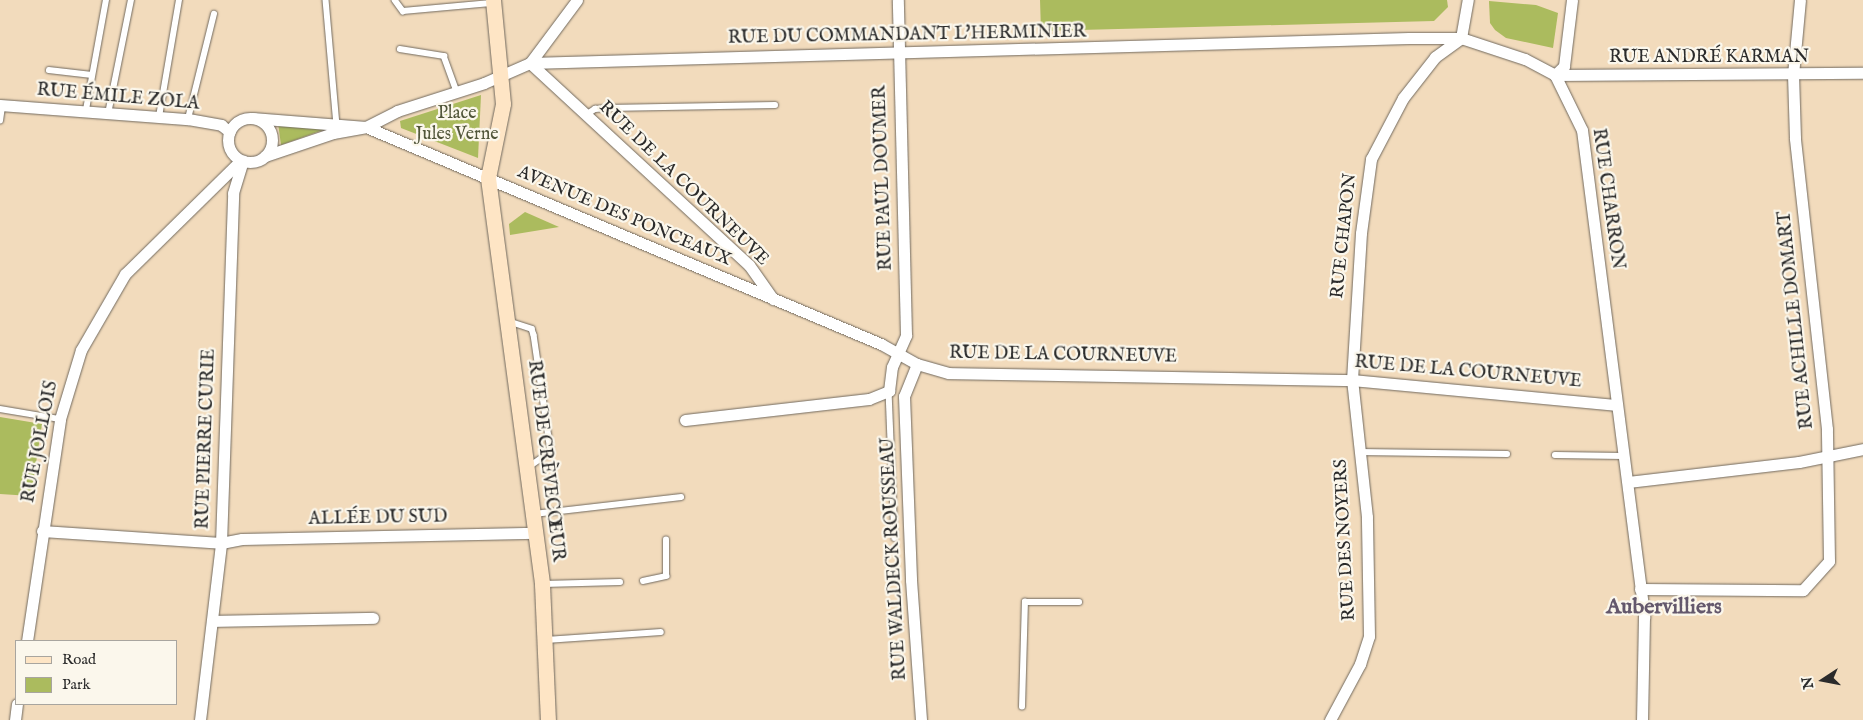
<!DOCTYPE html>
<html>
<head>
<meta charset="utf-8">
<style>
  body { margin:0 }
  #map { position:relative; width:1863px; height:720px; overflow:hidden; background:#f2dbbc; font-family:"IM FELL English",serif }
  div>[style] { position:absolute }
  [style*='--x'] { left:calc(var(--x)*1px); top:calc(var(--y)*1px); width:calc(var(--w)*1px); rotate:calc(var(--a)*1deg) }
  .green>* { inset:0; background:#abbb5e }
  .roads { filter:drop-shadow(0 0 1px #71695e) drop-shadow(0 0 1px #71695e) }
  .lane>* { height:5.5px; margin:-2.75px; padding:0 2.75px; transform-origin:2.75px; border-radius:2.75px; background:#fff }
  .street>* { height:11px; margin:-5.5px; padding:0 5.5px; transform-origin:5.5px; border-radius:5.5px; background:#fff }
  .street>.ring { margin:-5.5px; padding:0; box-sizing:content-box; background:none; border:11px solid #fff; border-radius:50% }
  .secondary>* { height:15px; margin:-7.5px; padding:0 7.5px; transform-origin:7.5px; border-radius:7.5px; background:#fee5c5 }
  span { translate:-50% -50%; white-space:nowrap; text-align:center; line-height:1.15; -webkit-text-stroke:4.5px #fbf7ec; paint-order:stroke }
  .street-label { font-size:18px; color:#2b2b2b }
  .park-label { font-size:18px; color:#51563a }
  .district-label { font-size:22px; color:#64586c; font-weight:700 }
  .legend { position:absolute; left:15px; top:640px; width:162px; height:65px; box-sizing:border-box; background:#fbf7ec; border:1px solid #a8a59f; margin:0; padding:6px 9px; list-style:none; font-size:15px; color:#2b2b2b }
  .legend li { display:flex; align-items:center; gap:10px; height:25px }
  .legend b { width:25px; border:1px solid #a8a59f }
  .north { position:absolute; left:1798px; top:655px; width:50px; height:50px; -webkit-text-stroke:4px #fbf7ec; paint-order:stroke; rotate:259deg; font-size:14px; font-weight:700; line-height:20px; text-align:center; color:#2b2b2b }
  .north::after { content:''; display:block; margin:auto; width:18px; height:22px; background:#2b2b2b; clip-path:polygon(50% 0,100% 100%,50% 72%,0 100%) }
</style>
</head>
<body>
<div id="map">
  <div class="green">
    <i style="clip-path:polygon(1040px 0,1447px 0,1448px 7px,1434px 21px,1041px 31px)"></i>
    <i style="clip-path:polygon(1489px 1px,1536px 5px,1558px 13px,1553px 48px,1506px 38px,1495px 30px,1490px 23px)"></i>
    <i style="clip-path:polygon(481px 95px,478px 158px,401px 128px,400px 121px)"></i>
    <i style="clip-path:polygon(278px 123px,322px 125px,323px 130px,281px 145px)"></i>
    <i style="clip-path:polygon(525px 212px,559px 227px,510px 235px,509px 224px)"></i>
    <i style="clip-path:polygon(0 417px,42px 424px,31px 496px,0 494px)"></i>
  </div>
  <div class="roads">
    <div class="lane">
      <i style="--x:326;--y:0;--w:125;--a:85"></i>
      <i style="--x:395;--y:0;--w:14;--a:54"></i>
      <i style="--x:403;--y:11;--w:88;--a:-5.2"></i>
      <i style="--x:400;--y:49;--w:45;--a:9"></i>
      <i style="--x:444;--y:56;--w:38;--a:70"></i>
      <i style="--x:49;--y:70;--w:43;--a:6.6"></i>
      <i style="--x:86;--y:110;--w:112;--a:-79.7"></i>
      <i style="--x:108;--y:114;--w:116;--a:-78.6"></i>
      <i style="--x:586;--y:115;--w:11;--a:-34"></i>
      <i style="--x:595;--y:109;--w:13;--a:-4"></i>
      <i style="--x:608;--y:108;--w:167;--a:-1"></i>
      <i style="--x:159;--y:117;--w:119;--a:-80.3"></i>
      <i style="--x:188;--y:119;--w:108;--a:-76.1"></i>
      <i style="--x:0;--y:121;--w:15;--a:-82"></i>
      <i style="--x:508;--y:321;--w:25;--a:18"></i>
      <i style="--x:532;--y:329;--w:6;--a:72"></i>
      <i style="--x:534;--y:335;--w:118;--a:81.7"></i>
      <i style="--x:551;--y:452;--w:28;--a:145"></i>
      <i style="--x:889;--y:391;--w:147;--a:87.7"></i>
      <i style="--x:0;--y:409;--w:61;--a:9.5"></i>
      <i style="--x:1359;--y:452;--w:148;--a:0.8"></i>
      <i style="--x:1555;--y:455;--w:68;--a:0.8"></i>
      <i style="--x:534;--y:514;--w:148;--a:-6.6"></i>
      <i style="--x:643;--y:581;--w:24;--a:-12"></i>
      <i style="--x:666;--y:576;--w:36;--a:-90"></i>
      <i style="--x:543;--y:584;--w:77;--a:-1.5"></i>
      <i style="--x:546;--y:640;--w:115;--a:-4"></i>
      <i style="--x:1022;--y:707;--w:105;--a:-88.4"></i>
      <i style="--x:1025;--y:602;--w:54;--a:0"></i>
    </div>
    <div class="street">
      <i style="--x:577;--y:0;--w:79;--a:126.7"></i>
      <i style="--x:530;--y:63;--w:298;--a:42.7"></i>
      <i style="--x:749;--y:265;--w:42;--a:54.8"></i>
      <i style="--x:1461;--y:38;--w:39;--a:-80"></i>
      <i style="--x:1555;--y:75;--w:308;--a:-0.4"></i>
      <i style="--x:1555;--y:75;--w:13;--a:-45"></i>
      <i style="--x:1564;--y:66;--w:66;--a:-83.1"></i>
      <i style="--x:0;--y:105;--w:189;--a:4.3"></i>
      <i style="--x:188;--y:119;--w:34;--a:10"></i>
      <i style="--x:221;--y:125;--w:11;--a:38"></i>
      <i style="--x:252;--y:118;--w:114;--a:4.5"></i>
      <i style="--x:366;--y:127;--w:559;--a:22.85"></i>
      <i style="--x:881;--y:344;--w:41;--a:29.1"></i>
      <i style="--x:917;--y:364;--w:33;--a:16"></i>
      <i style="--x:949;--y:373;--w:403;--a:1"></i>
      <i style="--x:1352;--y:380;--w:264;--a:5.4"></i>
      <i class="ring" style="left:228px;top:118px;width:33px;height:33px"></i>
      <i style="--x:265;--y:156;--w:72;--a:-18.7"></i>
      <i style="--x:333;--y:133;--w:34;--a:-10"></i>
      <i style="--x:366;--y:127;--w:35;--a:-27"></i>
      <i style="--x:397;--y:111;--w:91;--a:-17.8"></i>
      <i style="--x:484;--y:83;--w:50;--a:-23.5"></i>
      <i style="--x:530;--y:63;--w:879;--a:-1.63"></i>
      <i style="--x:1409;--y:38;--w:52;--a:0"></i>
      <i style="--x:1461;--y:38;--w:67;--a:18.2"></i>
      <i style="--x:1525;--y:59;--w:34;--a:28"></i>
      <i style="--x:1555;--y:75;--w:61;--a:63.9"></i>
      <i style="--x:1582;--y:130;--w:491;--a:82.7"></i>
      <i style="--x:1644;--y:617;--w:103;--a:91.1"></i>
      <i style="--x:917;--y:364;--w:35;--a:112"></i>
      <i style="--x:904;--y:396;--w:184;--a:87.8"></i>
      <i style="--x:911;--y:580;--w:140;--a:85.9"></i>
      <i style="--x:685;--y:420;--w:185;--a:-6.5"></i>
      <i style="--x:869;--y:399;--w:22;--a:-22"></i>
      <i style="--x:889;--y:391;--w:24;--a:-83"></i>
      <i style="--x:892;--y:367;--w:35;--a:-66"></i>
      <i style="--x:906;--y:335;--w:335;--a:-91.4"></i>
      <i style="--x:1628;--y:482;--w:172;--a:-6.7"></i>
      <i style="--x:1799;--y:462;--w:65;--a:-11.5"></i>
      <i style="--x:42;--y:531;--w:179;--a:3.8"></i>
      <i style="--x:221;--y:543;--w:21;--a:-11"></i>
      <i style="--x:242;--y:539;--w:294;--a:-1.2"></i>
      <i style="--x:1640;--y:589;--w:163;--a:0.4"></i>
      <i style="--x:1803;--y:590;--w:39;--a:-48"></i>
      <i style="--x:1829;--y:561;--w:132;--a:-90.9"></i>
      <i style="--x:1827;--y:429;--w:293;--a:-96.3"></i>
      <i style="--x:1795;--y:138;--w:63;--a:-91.8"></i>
      <i style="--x:1793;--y:75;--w:75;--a:-84.7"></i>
      <i style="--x:214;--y:621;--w:159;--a:-1.1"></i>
      <i style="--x:27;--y:641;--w:224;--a:-81.5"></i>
      <i style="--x:60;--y:419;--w:72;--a:-73.1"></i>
      <i style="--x:81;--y:350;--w:88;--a:-59.9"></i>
      <i style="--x:125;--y:274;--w:156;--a:-44.5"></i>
      <i style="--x:15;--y:720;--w:16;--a:-83"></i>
      <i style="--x:200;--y:720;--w:178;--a:-83.2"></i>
      <i style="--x:221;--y:543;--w:350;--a:-88"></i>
      <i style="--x:233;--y:193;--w:34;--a:-73"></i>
      <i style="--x:1330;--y:720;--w:64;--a:-61.8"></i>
      <i style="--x:1360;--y:664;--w:29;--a:-72"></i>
      <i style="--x:1369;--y:636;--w:119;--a:-91"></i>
      <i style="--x:1367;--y:517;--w:138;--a:-96.2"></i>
      <i style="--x:1352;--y:380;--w:147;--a:-86.5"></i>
      <i style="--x:1361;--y:233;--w:75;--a:-82.3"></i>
      <i style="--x:1371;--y:159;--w:69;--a:-62.3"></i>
      <i style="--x:1403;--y:98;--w:52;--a:-52"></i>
      <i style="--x:1435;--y:57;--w:32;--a:-36"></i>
    </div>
    <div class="secondary">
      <i style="--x:493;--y:0;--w:104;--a:84.5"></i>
      <i style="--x:503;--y:104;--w:76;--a:101.5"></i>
      <i style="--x:488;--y:178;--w:410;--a:82.4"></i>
      <i style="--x:542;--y:584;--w:136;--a:87.5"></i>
    </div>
  </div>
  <div class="street-label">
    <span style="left:907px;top:36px;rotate:-1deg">RUE DU COMMANDANT L'HERMINIER</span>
    <span style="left:1709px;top:58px">RUE ANDRÉ KARMAN</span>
    <span style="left:118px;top:98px;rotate:5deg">RUE ÉMILE ZOLA</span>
    <span style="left:884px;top:178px;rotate:-92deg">RUE PAUL DOUMER</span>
    <span style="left:683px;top:184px;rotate:44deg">RUE DE LA COURNEUVE</span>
    <span style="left:1607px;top:199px;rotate:82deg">RUE CHARRON</span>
    <span style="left:624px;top:217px;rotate:23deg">AVENUE DES PONCEAUX</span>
    <span style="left:1345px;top:236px;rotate:-84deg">RUE CHAPON</span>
    <span style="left:1797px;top:320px;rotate:-96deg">RUE ACHILLE DOMART</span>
    <span style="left:1063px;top:356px;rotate:1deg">RUE DE LA COURNEUVE</span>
    <span style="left:1468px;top:373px;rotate:5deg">RUE DE LA COURNEUVE</span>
    <span style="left:207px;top:439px;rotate:-88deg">RUE PIERRE CURIE</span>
    <span style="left:41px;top:442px;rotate:-79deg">RUE JOLLOIS</span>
    <span style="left:545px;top:461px;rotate:83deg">RUE DE CRÈVECŒUR</span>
    <span style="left:378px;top:519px;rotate:-1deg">ALLÉE DU SUD</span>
    <span style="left:1346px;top:540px;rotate:-93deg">RUE DES NOYERS</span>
    <span style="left:895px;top:559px;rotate:-93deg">RUE WALDECK ROUSSEAU</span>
  </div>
  <div class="park-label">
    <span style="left:457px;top:125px">Place<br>Jules Verne</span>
  </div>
  <div class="district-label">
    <span style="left:1664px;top:608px">Aubervilliers</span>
  </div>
  <ul class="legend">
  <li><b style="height:6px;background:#fee5c5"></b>Road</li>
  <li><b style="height:14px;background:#abbb5e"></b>Park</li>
  </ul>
  <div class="north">N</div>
</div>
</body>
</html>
